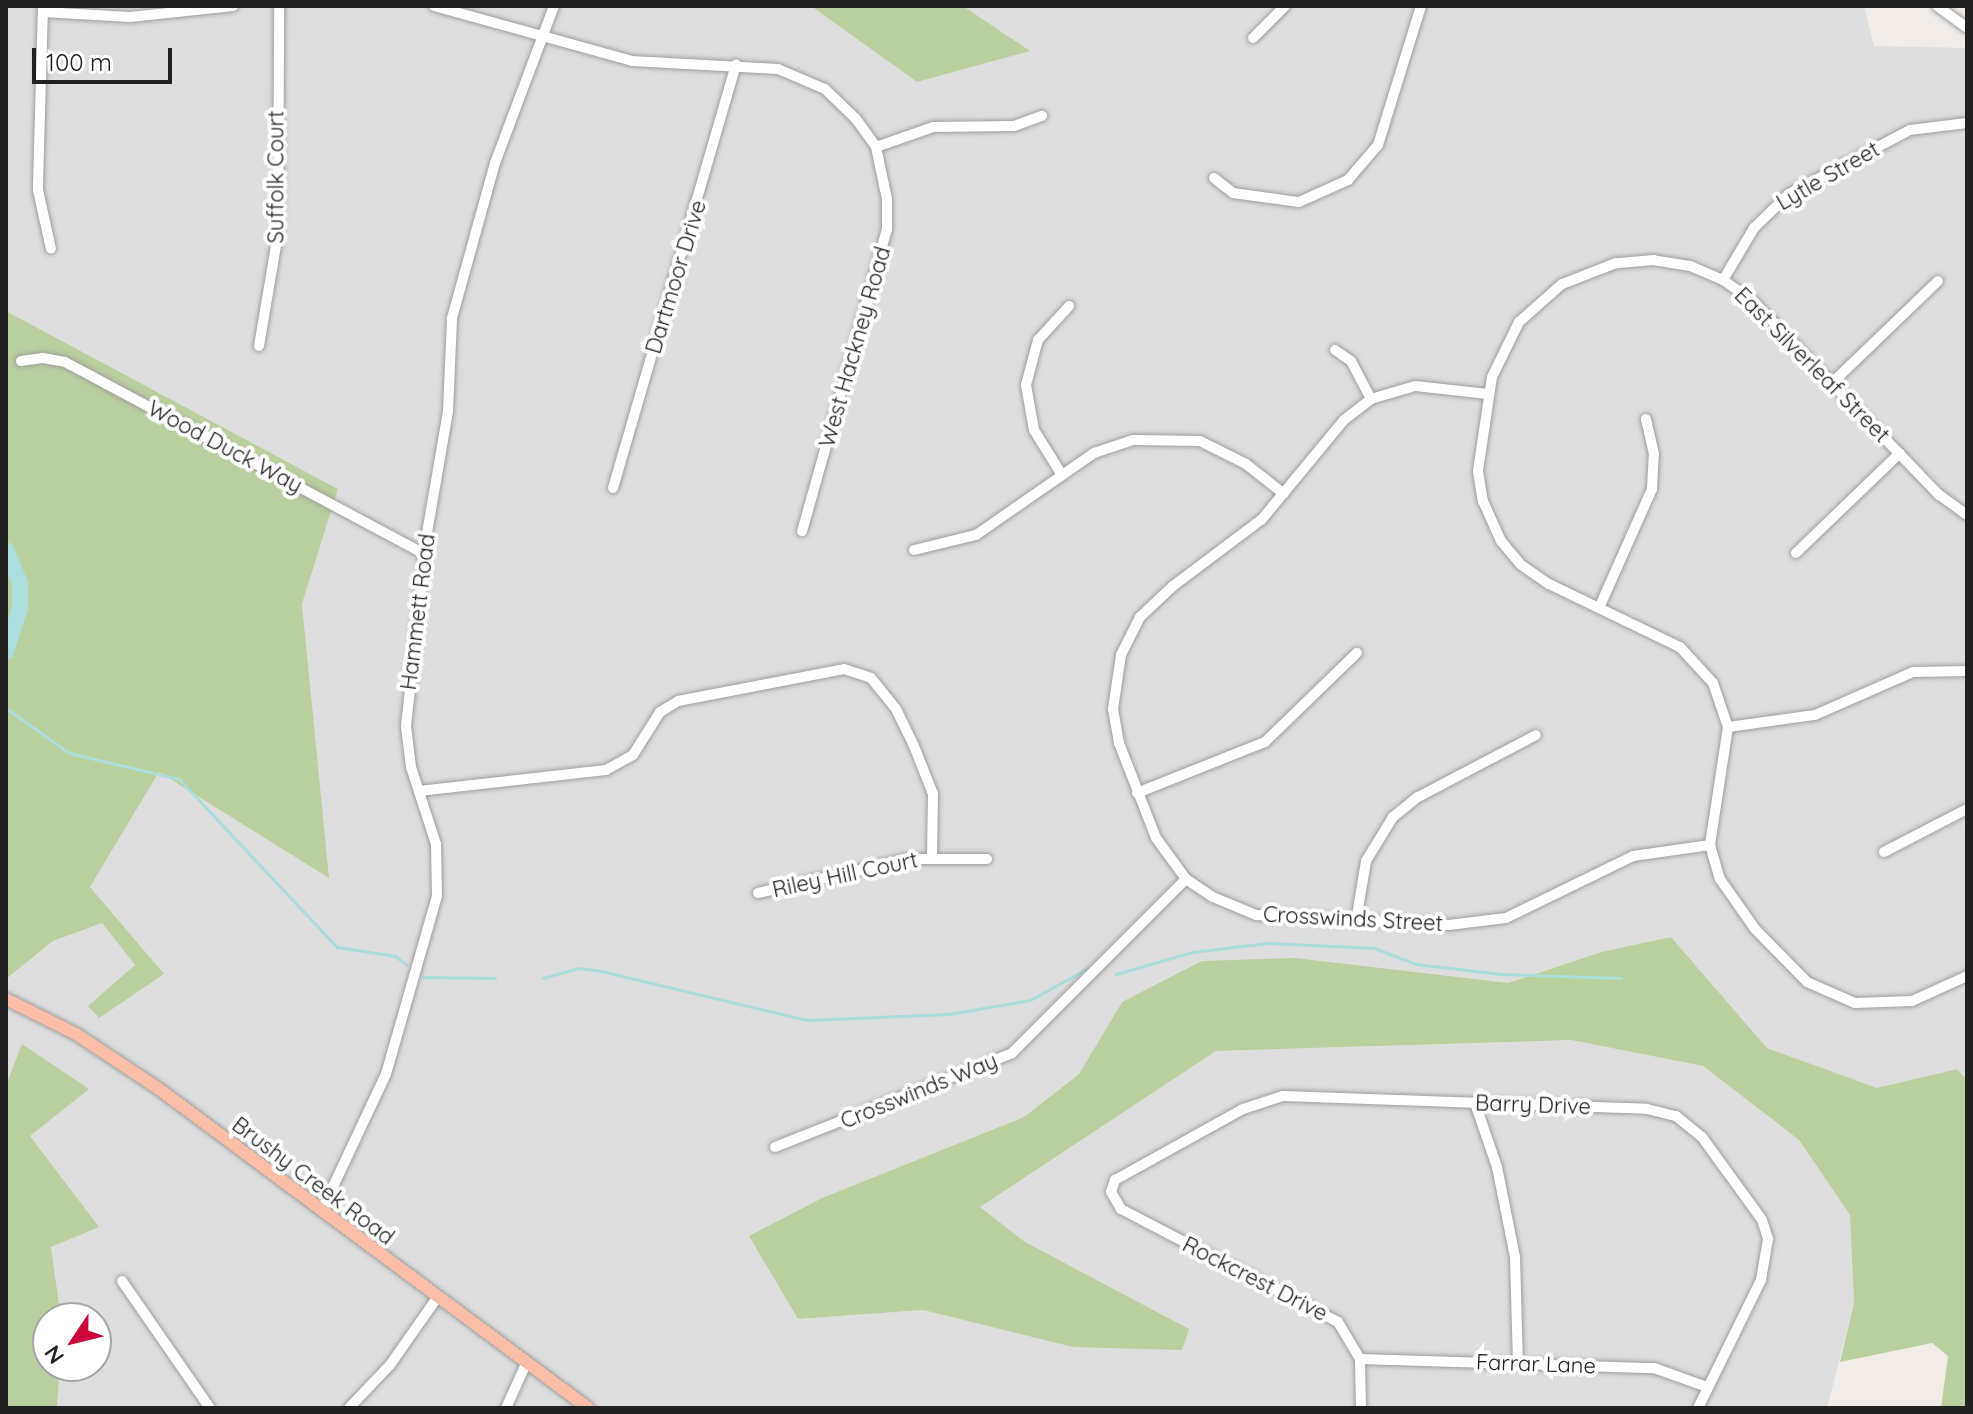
<!DOCTYPE html>
<html>
<head>
<meta charset="utf-8">
<style>
  body { margin:0 }
  #map { position:relative; width:1973px; height:1414px; overflow:hidden; background:#f1ece8; font-family:Quicksand,sans-serif }
  div>[style] { position:absolute }
  [style*='--x'] { left:calc(var(--x)*1px); top:calc(var(--y)*1px); width:calc(var(--w)*1px); rotate:calc(var(--a)*1deg) }
  .residential>* { inset:0; background:#dfdede }
  .forest>* { inset:0; background:#b9cf9e }
  .stream>* { height:3px; margin:-1.5px; padding:0 1.5px; transform-origin:1.5px; border-radius:1.5px; background:#aadddb }
  .river>* { height:16px; margin:-8px; padding:0 8px; transform-origin:8px; border-radius:8px; background:#aadddb }
  .roads { filter:drop-shadow(0 0 2px #9e9e9e) drop-shadow(0 0 2px #9e9e9e) }
  .minor>* { height:10px; margin:-5px; padding:0 5px; transform-origin:5px; border-radius:5px; background:#fff }
  .major>* { height:12px; margin:-6px; padding:0 6px; transform-origin:6px; border-radius:6px; background:#f9bea5 }
  span { translate:-50% -50%; white-space:nowrap; text-align:center; line-height:1.15; -webkit-text-stroke:8px #fff; paint-order:stroke }
  .street-label { font-size:22px; color:#212121 }
  .frame { position:absolute; inset:0; border:8px solid #212121; pointer-events:none }
  .north { position:absolute; left:32px; top:1302px; width:80px; height:80px; box-sizing:border-box; background:#fff; border:2px solid #a6a6a6; border-radius:50%; rotate:235deg; font-size:22px; font-weight:700; line-height:32px; text-align:center; color:#212121 }
  .north::after { content:''; display:block; margin:auto; width:28px; height:36px; background:#cc063b; clip-path:polygon(50% 0,100% 100%,50% 72%,0 100%) }
  .scale { position:absolute; left:32px; top:48px; width:140px; height:36px; box-sizing:border-box; border:4px solid #212121; border-top:0; padding-left:10px; font-size:24px; line-height:28px; white-space:nowrap; color:#212121; -webkit-text-stroke:6px #fff; paint-order:stroke }
</style>
</head>
<body>
<div id="map">
  <div class="residential">
    <i style="clip-path:polygon(6px 6px,811px 6px,917px 82px,1029px 51px,963px 6px,1864px 6px,1874px 46px,1967px 48px,1967px 1080px,1957px 1069px,1877px 1089px,1767px 1048px,1671px 937px,1601px 952px,1508px 983px,1407px 973px,1122px 1002px,1079px 1074px,1024px 1117px,822px 1198px,750px 1236px,798px 1319px,923px 1310px,1073px 1347px,1025px 1242px,980px 1207px,1216px 1051px,1571px 1040px,1703px 1066px,1799px 1140px,1850px 1215px,1854px 1303px,1827px 1408px,57px 1408px,60px 1366px,96px 1366px,96px 1318px,61px 1318px,51px 1247px,98px 1226px,30px 1136px,23px 1044px,6px 1085px,6px 979px,53px 941px,102px 923px,135px 965px,88px 1006px,164px 975px,90px 887px,159px 772px,328px 877px,302px 604px,338px 489px,6px 311px)"></i>
  </div>
  <div class="forest">
    <i style="clip-path:polygon(811px 6px,963px 6px,1030px 51px,917px 82px)"></i>
    <i style="clip-path:polygon(6px 311px,338px 489px,302px 604px,329px 878px,159px 772px,90px 887px,164px 974px,99px 1018px,88px 1006px,135px 965px,102px 923px,53px 941px,6px 979px)"></i>
    <i style="clip-path:polygon(1671px 937px,1767px 1048px,1877px 1088px,1957px 1069px,1967px 1080px,1967px 1408px,1941px 1408px,1948px 1356px,1932px 1343px,1840px 1362px,1854px 1303px,1850px 1215px,1799px 1140px,1703px 1066px,1571px 1040px,1216px 1051px,980px 1207px,1025px 1242px,1189px 1329px,1182px 1350px,1073px 1347px,923px 1310px,798px 1319px,749px 1236px,822px 1198px,1024px 1117px,1079px 1074px,1122px 1002px,1202px 961px,1295px 958px,1508px 983px,1601px 952px)"></i>
    <i style="clip-path:polygon(22px 1044px,89px 1089px,30px 1136px,99px 1227px,51px 1247px,61px 1318px,48px 1318px,48px 1366px,60px 1366px,57px 1408px,6px 1408px,6px 1085px)"></i>
  </div>
  <div class="stream">
    <i style="--x:6;--y:708;--w:77;--a:35.5"></i>
    <i style="--x:69;--y:753;--w:113;--a:13.3"></i>
    <i style="--x:179;--y:779;--w:231;--a:46.8"></i>
    <i style="--x:337;--y:947;--w:59;--a:8.8"></i>
    <i style="--x:395;--y:956;--w:15;--a:37"></i>
    <i style="--x:1116;--y:974;--w:79;--a:-16.1"></i>
    <i style="--x:1192;--y:952;--w:76;--a:-6.8"></i>
    <i style="--x:1267;--y:943;--w:107;--a:2.7"></i>
    <i style="--x:1374;--y:948;--w:45;--a:20.9"></i>
    <i style="--x:1416;--y:964;--w:85;--a:6.8"></i>
    <i style="--x:1500;--y:974;--w:121;--a:1.9"></i>
    <i style="--x:423;--y:977;--w:72;--a:0.8"></i>
    <i style="--x:543;--y:978;--w:36;--a:-16"></i>
    <i style="--x:578;--y:968;--w:23;--a:7"></i>
    <i style="--x:601;--y:971;--w:211;--a:13.4"></i>
    <i style="--x:806;--y:1020;--w:143;--a:-2.4"></i>
    <i style="--x:949;--y:1014;--w:82;--a:-9.8"></i>
    <i style="--x:1030;--y:1000;--w:66;--a:-28.9"></i>
  </div>
  <div class="river">
    <i style="--x:6;--y:550;--w:36;--a:67"></i>
    <i style="--x:20;--y:583;--w:25;--a:90"></i>
    <i style="--x:20;--y:608;--w:46;--a:107.7"></i>
  </div>
  <div class="roads">
    <div class="minor">
      <i style="--x:43;--y:6;--w:184;--a:91.6"></i>
      <i style="--x:38;--y:190;--w:60;--a:77.6"></i>
      <i style="--x:434;--y:6;--w:205;--a:15.5"></i>
      <i style="--x:632;--y:61;--w:146;--a:3.1"></i>
      <i style="--x:778;--y:69;--w:51;--a:23.1"></i>
      <i style="--x:825;--y:89;--w:43;--a:44.1"></i>
      <i style="--x:856;--y:119;--w:34;--a:54"></i>
      <i style="--x:876;--y:147;--w:53;--a:78.1"></i>
      <i style="--x:887;--y:199;--w:30;--a:90"></i>
      <i style="--x:887;--y:229;--w:314;--a:105.7"></i>
      <i style="--x:1937;--y:6;--w:37;--a:36"></i>
      <i style="--x:43;--y:12;--w:87;--a:3.3"></i>
      <i style="--x:130;--y:17;--w:104;--a:-6.1"></i>
      <i style="--x:1253;--y:38;--w:45;--a:-45"></i>
      <i style="--x:876;--y:147;--w:60;--a:-19.3"></i>
      <i style="--x:933;--y:127;--w:81;--a:-0.7"></i>
      <i style="--x:1014;--y:126;--w:30;--a:-20"></i>
      <i style="--x:1214;--y:178;--w:24;--a:38"></i>
      <i style="--x:1233;--y:193;--w:67;--a:7.8"></i>
      <i style="--x:1299;--y:202;--w:54;--a:-24.2"></i>
      <i style="--x:1348;--y:180;--w:46;--a:-49.4"></i>
      <i style="--x:1378;--y:145;--w:145;--a:-72.8"></i>
      <i style="--x:1723;--y:280;--w:61;--a:-59.2"></i>
      <i style="--x:1754;--y:228;--w:49;--a:-44.2"></i>
      <i style="--x:1789;--y:194;--w:137;--a:-27.9"></i>
      <i style="--x:1910;--y:130;--w:57;--a:-7"></i>
      <i style="--x:259;--y:346;--w:114;--a:-80.4"></i>
      <i style="--x:278;--y:234;--w:228;--a:-89.7"></i>
      <i style="--x:1335;--y:350;--w:19;--a:35"></i>
      <i style="--x:1351;--y:361;--w:43;--a:62.2"></i>
      <i style="--x:21;--y:361;--w:22;--a:-8"></i>
      <i style="--x:43;--y:358;--w:22;--a:10"></i>
      <i style="--x:65;--y:362;--w:407;--a:28.1"></i>
      <i style="--x:1832;--y:383;--w:147;--a:-43.9"></i>
      <i style="--x:1488;--y:394;--w:73;--a:-173.7"></i>
      <i style="--x:1415;--y:386;--w:46;--a:163.5"></i>
      <i style="--x:1371;--y:399;--w:34;--a:142"></i>
      <i style="--x:1344;--y:420;--w:129;--a:129.6"></i>
      <i style="--x:1262;--y:519;--w:111;--a:143"></i>
      <i style="--x:1173;--y:586;--w:45;--a:136.8"></i>
      <i style="--x:1140;--y:617;--w:42;--a:116.6"></i>
      <i style="--x:1121;--y:655;--w:55;--a:98.4"></i>
      <i style="--x:1113;--y:709;--w:35;--a:80"></i>
      <i style="--x:1119;--y:743;--w:102;--a:68.7"></i>
      <i style="--x:1156;--y:838;--w:51;--a:53.8"></i>
      <i style="--x:1186;--y:879;--w:32;--a:34"></i>
      <i style="--x:1213;--y:897;--w:47;--a:22.7"></i>
      <i style="--x:1256;--y:915;--w:193;--a:3"></i>
      <i style="--x:1449;--y:925;--w:57;--a:-7"></i>
      <i style="--x:1506;--y:918;--w:141;--a:-26"></i>
      <i style="--x:1633;--y:856;--w:78;--a:-8.1"></i>
      <i style="--x:1062;--y:475;--w:53;--a:-121.9"></i>
      <i style="--x:1034;--y:430;--w:46;--a:-100.1"></i>
      <i style="--x:1026;--y:385;--w:47;--a:-75.1"></i>
      <i style="--x:1038;--y:340;--w:46;--a:-47.6"></i>
      <i style="--x:613;--y:488;--w:441;--a:-73.8"></i>
      <i style="--x:1967;--y:515;--w:34;--a:-144"></i>
      <i style="--x:1939;--y:495;--w:269;--a:-133.8"></i>
      <i style="--x:1753;--y:301;--w:37;--a:-145"></i>
      <i style="--x:1723;--y:280;--w:36;--a:-157"></i>
      <i style="--x:1690;--y:266;--w:36;--a:-171"></i>
      <i style="--x:1654;--y:260;--w:38;--a:175"></i>
      <i style="--x:1616;--y:263;--w:58;--a:158.7"></i>
      <i style="--x:1562;--y:284;--w:57;--a:138.5"></i>
      <i style="--x:1519;--y:322;--w:61;--a:116.1"></i>
      <i style="--x:1492;--y:377;--w:95;--a:98.5"></i>
      <i style="--x:1478;--y:471;--w:30;--a:81"></i>
      <i style="--x:1483;--y:501;--w:44;--a:65.8"></i>
      <i style="--x:1501;--y:541;--w:30;--a:50"></i>
      <i style="--x:1520;--y:564;--w:35;--a:35"></i>
      <i style="--x:1549;--y:584;--w:145;--a:25.7"></i>
      <i style="--x:1680;--y:647;--w:49;--a:47.5"></i>
      <i style="--x:1713;--y:683;--w:46;--a:71.2"></i>
      <i style="--x:1728;--y:727;--w:119;--a:98.7"></i>
      <i style="--x:1710;--y:845;--w:35;--a:74"></i>
      <i style="--x:1720;--y:879;--w:61;--a:55"></i>
      <i style="--x:1755;--y:929;--w:74;--a:45.5"></i>
      <i style="--x:1807;--y:982;--w:52;--a:23.6"></i>
      <i style="--x:1855;--y:1003;--w:57;--a:-2"></i>
      <i style="--x:1912;--y:1001;--w:60;--a:-24.4"></i>
      <i style="--x:914;--y:550;--w:64;--a:-13.6"></i>
      <i style="--x:976;--y:535;--w:144;--a:-34.8"></i>
      <i style="--x:1094;--y:453;--w:41;--a:-18.4"></i>
      <i style="--x:1133;--y:440;--w:67;--a:0.9"></i>
      <i style="--x:1200;--y:441;--w:51;--a:26.6"></i>
      <i style="--x:1246;--y:464;--w:48;--a:38.3"></i>
      <i style="--x:1796;--y:553;--w:144;--a:-43.9"></i>
      <i style="--x:1599;--y:608;--w:130;--a:-66"></i>
      <i style="--x:1652;--y:489;--w:35;--a:-87"></i>
      <i style="--x:1654;--y:454;--w:36;--a:-103"></i>
      <i style="--x:1728;--y:727;--w:88;--a:-7.9"></i>
      <i style="--x:1815;--y:715;--w:107;--a:-23.7"></i>
      <i style="--x:1913;--y:672;--w:54;--a:-1.1"></i>
      <i style="--x:419;--y:791;--w:188;--a:-6.4"></i>
      <i style="--x:606;--y:770;--w:31;--a:-29"></i>
      <i style="--x:633;--y:755;--w:51;--a:-57.9"></i>
      <i style="--x:660;--y:712;--w:21;--a:-31"></i>
      <i style="--x:678;--y:701;--w:169;--a:-10.9"></i>
      <i style="--x:844;--y:669;--w:28;--a:18"></i>
      <i style="--x:871;--y:678;--w:40;--a:51"></i>
      <i style="--x:896;--y:709;--w:41;--a:64.1"></i>
      <i style="--x:914;--y:746;--w:52;--a:68.4"></i>
      <i style="--x:933;--y:794;--w:63;--a:90.9"></i>
      <i style="--x:1137;--y:793;--w:138;--a:-21.7"></i>
      <i style="--x:1265;--y:742;--w:128;--a:-44.1"></i>
      <i style="--x:1884;--y:852;--w:93;--a:-27.4"></i>
      <i style="--x:758;--y:893;--w:154;--a:-12.8"></i>
      <i style="--x:908;--y:859;--w:79;--a:0"></i>
      <i style="--x:1356;--y:921;--w:61;--a:-80.5"></i>
      <i style="--x:1366;--y:861;--w:52;--a:-58.5"></i>
      <i style="--x:1393;--y:817;--w:32;--a:-39"></i>
      <i style="--x:1418;--y:797;--w:133;--a:-27.7"></i>
      <i style="--x:1475;--y:1103;--w:68;--a:71"></i>
      <i style="--x:1497;--y:1167;--w:92;--a:78.7"></i>
      <i style="--x:1515;--y:1257;--w:106;--a:88.4"></i>
      <i style="--x:775;--y:1147;--w:255;--a:-21.6"></i>
      <i style="--x:1012;--y:1053;--w:246;--a:-45"></i>
      <i style="--x:322;--y:1210;--w:150;--a:-64.8"></i>
      <i style="--x:386;--y:1074;--w:185;--a:-74"></i>
      <i style="--x:437;--y:896;--w:52;--a:-91.1"></i>
      <i style="--x:436;--y:844;--w:81;--a:-108"></i>
      <i style="--x:411;--y:767;--w:41;--a:-97"></i>
      <i style="--x:406;--y:726;--w:194;--a:-83.8"></i>
      <i style="--x:427;--y:533;--w:124;--a:-80.2"></i>
      <i style="--x:448;--y:411;--w:93;--a:-87.5"></i>
      <i style="--x:452;--y:318;--w:161;--a:-74.5"></i>
      <i style="--x:495;--y:163;--w:168;--a:-69.4"></i>
      <i style="--x:122;--y:1281;--w:155;--a:55.3"></i>
      <i style="--x:1360;--y:1359;--w:294;--a:1.8"></i>
      <i style="--x:1654;--y:1368;--w:56;--a:19.7"></i>
      <i style="--x:349;--y:1408;--w:59;--a:-46.4"></i>
      <i style="--x:390;--y:1365;--w:82;--a:-55"></i>
      <i style="--x:506;--y:1408;--w:48;--a:-65.6"></i>
      <i style="--x:1361;--y:1408;--w:49;--a:-91.2"></i>
      <i style="--x:1360;--y:1359;--w:43;--a:-120.7"></i>
      <i style="--x:1338;--y:1322;--w:245;--a:-152.5"></i>
      <i style="--x:1121;--y:1209;--w:20;--a:-120"></i>
      <i style="--x:1111;--y:1192;--w:13;--a:-72"></i>
      <i style="--x:1115;--y:1180;--w:146;--a:-29"></i>
      <i style="--x:1243;--y:1109;--w:42;--a:-18"></i>
      <i style="--x:1283;--y:1096;--w:364;--a:2"></i>
      <i style="--x:1647;--y:1109;--w:30;--a:14"></i>
      <i style="--x:1676;--y:1116;--w:33;--a:39"></i>
      <i style="--x:1702;--y:1137;--w:102;--a:54.1"></i>
      <i style="--x:1762;--y:1220;--w:20;--a:72"></i>
      <i style="--x:1768;--y:1239;--w:42;--a:99.7"></i>
      <i style="--x:1761;--y:1280;--w:143;--a:116.2"></i>
    </div>
    <div class="major">
      <i style="--x:6;--y:999;--w:78;--a:26.6"></i>
      <i style="--x:76;--y:1034;--w:100;--a:33.5"></i>
      <i style="--x:159;--y:1089;--w:535;--a:36.63"></i>
    </div>
  </div>
  <div class="street-label">
    <span style="left:1828px;top:176px;rotate:-30deg">Lytle Street</span>
    <span style="left:276px;top:177px;rotate:-90deg">Suffolk Court</span>
    <span style="left:676px;top:277px;rotate:-73deg">Dartmoor Drive</span>
    <span style="left:855px;top:347px;rotate:-74deg">West Hackney Road</span>
    <span style="left:1812px;top:365px;rotate:45deg">East Silverleaf Street</span>
    <span style="left:225px;top:447px;rotate:28deg">Wood Duck Way</span>
    <span style="left:418px;top:612px;rotate:-83deg">Hammett Road</span>
    <span style="left:845px;top:875px;rotate:-12deg">Riley Hill Court</span>
    <span style="left:1353px;top:919px;rotate:3deg">Crosswinds Street</span>
    <span style="left:919px;top:1091px;rotate:-22deg">Crosswinds Way</span>
    <span style="left:1533px;top:1105px;rotate:2deg">Barry Drive</span>
    <span style="left:313px;top:1181px;rotate:37deg">Brushy Creek Road</span>
    <span style="left:1255px;top:1279px;rotate:27deg">Rockcrest Drive</span>
    <span style="left:1536px;top:1364px;rotate:2deg">Farrar Lane</span>
  </div>
  <div class="frame"></div>
  <div class="north">N</div>
  <div class="scale">100 m</div>
</div>
</body>
</html>
